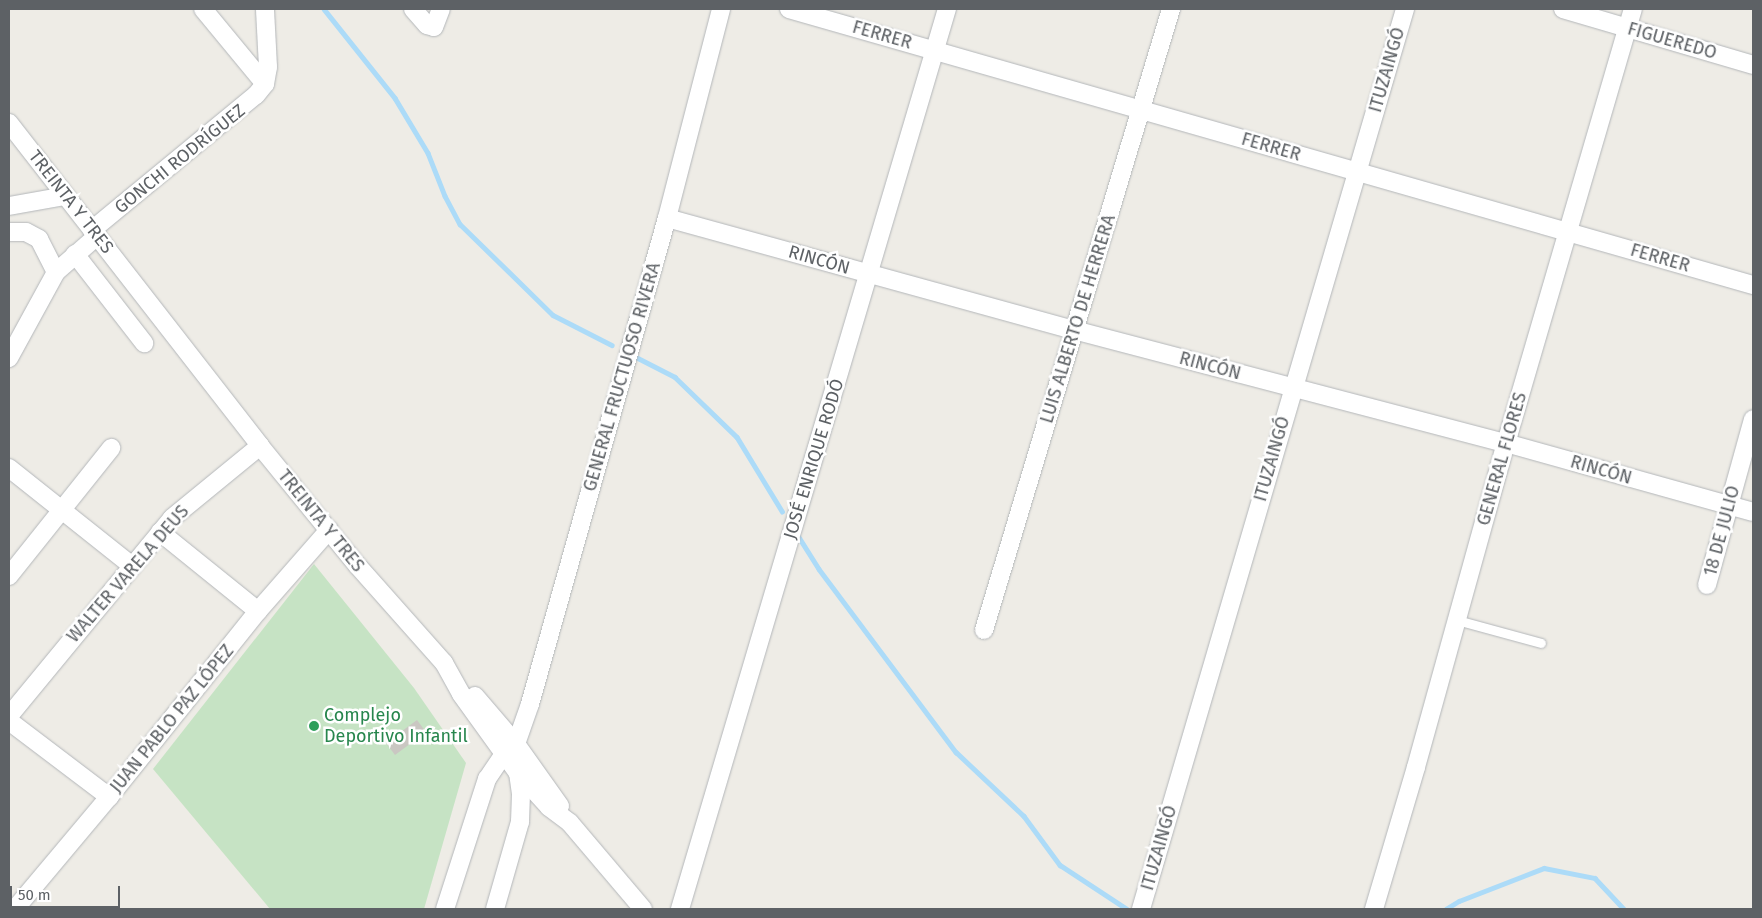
<!DOCTYPE html>
<html>
<head>
<meta charset="utf-8">
<style>
  body { margin:0 }
  #map { position:relative; width:1762px; height:918px; overflow:hidden; background:#eeece6; font-family:"Fira Sans",sans-serif }
  div>[style] { position:absolute }
  [style*='--x'] { left:calc(var(--x)*1px); top:calc(var(--y)*1px); width:calc(var(--w)*1px); rotate:calc(var(--a)*1deg) }
  .green>* { inset:0; background:#c6e3c4 }
  .stream>* { height:4.5px; margin:-2.25px; padding:0 2.25px; transform-origin:2.25px; border-radius:2.25px; background:#acdbf8 }
  .building>* { inset:0; background:#cac7c2 }
  .roads { filter:drop-shadow(0 0 1px #b3b6b9) drop-shadow(0 0 1px #b3b6b9) }
  .service>* { height:9px; margin:-4.5px; padding:0 4.5px; transform-origin:4.5px; border-radius:4.5px; background:#fff }
  .minor>* { height:18px; margin:-9px; padding:0 9px; transform-origin:9px; border-radius:9px; background:#fff }
  .dots>* { width:14px; height:14px; translate:-50% -50%; box-sizing:border-box; border:2px solid #fff; border-radius:50% }
  span { translate:-50% -50%; white-space:nowrap; text-align:center; line-height:1.15; -webkit-text-stroke:5px #fff; paint-order:stroke }
  .street-label { font-size:18px; color:#5d6165 }
  .leisure-label { font-size:18px; color:#27864d }
  .left { translate:0 -50%; text-align:left }
  .frame { position:absolute; inset:0; border:10px solid #5d6165; pointer-events:none }
  .scale { position:absolute; left:10px; top:886px; width:110px; height:22px; box-sizing:border-box; border:2px solid #5d6165; border-top:0; padding-left:6px; font-size:15px; line-height:18px; white-space:nowrap; color:#5d6165; -webkit-text-stroke:4px #fff; paint-order:stroke }
</style>
</head>
<body>
<div id="map">
  <div class="green">
    <i style="clip-path:polygon(314px 564px,414px 688px,466px 763px,424px 909px,270px 909px,153px 769px)"></i>
  </div>
  <div class="stream">
    <i style="--x:324;--y:9;--w:114;--a:51.4"></i>
    <i style="--x:395;--y:98;--w:64;--a:59"></i>
    <i style="--x:428;--y:153;--w:46;--a:68.4"></i>
    <i style="--x:445;--y:196;--w:32;--a:62"></i>
    <i style="--x:460;--y:224;--w:130;--a:44.4"></i>
    <i style="--x:553;--y:315;--w:66;--a:27"></i>
    <i style="--x:636;--y:357;--w:44;--a:27.1"></i>
    <i style="--x:675;--y:377;--w:86;--a:44.1"></i>
    <i style="--x:737;--y:437;--w:87;--a:58.7"></i>
    <i style="--x:797;--y:534;--w:41;--a:57.8"></i>
    <i style="--x:819;--y:569;--w:229;--a:53.2"></i>
    <i style="--x:956;--y:752;--w:93;--a:43.3"></i>
    <i style="--x:1024;--y:816;--w:61;--a:53.7"></i>
    <i style="--x:1060;--y:865;--w:80;--a:33.3"></i>
    <i style="--x:1446;--y:909;--w:15;--a:-32"></i>
    <i style="--x:1459;--y:901;--w:91;--a:-21.2"></i>
    <i style="--x:1544;--y:868;--w:52;--a:11.1"></i>
    <i style="--x:1595;--y:878;--w:42;--a:46.9"></i>
  </div>
  <div class="building">
    <i style="clip-path:polygon(417px 720px,426px 732px,395px 755px,386px 743px)"></i>
  </div>
  <div class="roads">
    <div class="service">
      <i style="--x:1457;--y:620;--w:87;--a:15.3"></i>
    </div>
    <div class="minor">
      <i style="--x:203;--y:9;--w:97;--a:50.4"></i>
      <i style="--x:413;--y:9;--w:21;--a:49"></i>
      <i style="--x:427;--y:25;--w:7;--a:16"></i>
      <i style="--x:434;--y:27;--w:19;--a:-69"></i>
      <i style="--x:789;--y:9;--w:1003;--a:15.98"></i>
      <i style="--x:1563;--y:9;--w:198;--a:16.4"></i>
      <i style="--x:9;--y:123;--w:409;--a:52.1"></i>
      <i style="--x:260;--y:446;--w:154;--a:50.8"></i>
      <i style="--x:357;--y:565;--w:131;--a:48.4"></i>
      <i style="--x:444;--y:663;--w:35;--a:61"></i>
      <i style="--x:461;--y:694;--w:97;--a:54.2"></i>
      <i style="--x:518;--y:773;--w:46;--a:47.6"></i>
      <i style="--x:549;--y:807;--w:26;--a:37"></i>
      <i style="--x:570;--y:823;--w:113;--a:49.7"></i>
      <i style="--x:9;--y:206;--w:57;--a:-10.1"></i>
      <i style="--x:667;--y:218;--w:422;--a:15.4"></i>
      <i style="--x:1074;--y:330;--w:447;--a:14.7"></i>
      <i style="--x:1506;--y:443;--w:256;--a:15.6"></i>
      <i style="--x:92;--y:230;--w:212;--a:-39.5"></i>
      <i style="--x:256;--y:95;--w:14;--a:-51"></i>
      <i style="--x:265;--y:84;--w:17;--a:-80"></i>
      <i style="--x:268;--y:67;--w:58;--a:-93"></i>
      <i style="--x:9;--y:232;--w:17;--a:0"></i>
      <i style="--x:26;--y:232;--w:15;--a:28"></i>
      <i style="--x:39;--y:239;--w:37;--a:63"></i>
      <i style="--x:75;--y:254;--w:113;--a:52.2"></i>
      <i style="--x:9;--y:358;--w:98;--a:-61.3"></i>
      <i style="--x:56;--y:272;--w:55;--a:-41.3"></i>
      <i style="--x:9;--y:468;--w:157;--a:38.5"></i>
      <i style="--x:160;--y:532;--w:126;--a:38.9"></i>
      <i style="--x:9;--y:576;--w:164;--a:-51.4"></i>
      <i style="--x:1707;--y:585;--w:172;--a:-74.5"></i>
      <i style="--x:984;--y:630;--w:649;--a:-73.24"></i>
      <i style="--x:475;--y:696;--w:63;--a:49.5"></i>
      <i style="--x:516;--y:744;--w:76;--a:54.6"></i>
      <i style="--x:9;--y:716;--w:256;--a:-50.5"></i>
      <i style="--x:172;--y:518;--w:114;--a:-39.3"></i>
      <i style="--x:9;--y:721;--w:126;--a:37.2"></i>
      <i style="--x:15;--y:909;--w:146;--a:-50"></i>
      <i style="--x:109;--y:797;--w:238;--a:-51.3"></i>
      <i style="--x:258;--y:611;--w:108;--a:-48.8"></i>
      <i style="--x:445;--y:909;--w:137;--a:-72.1"></i>
      <i style="--x:487;--y:779;--w:29;--a:-56"></i>
      <i style="--x:503;--y:755;--w:17;--a:-40"></i>
      <i style="--x:516;--y:744;--w:42;--a:-70.7"></i>
      <i style="--x:530;--y:704;--w:505;--a:-74.26"></i>
      <i style="--x:667;--y:218;--w:216;--a:-75.5"></i>
      <i style="--x:495;--y:909;--w:91;--a:-74"></i>
      <i style="--x:520;--y:822;--w:28;--a:-88"></i>
      <i style="--x:521;--y:794;--w:21;--a:-98"></i>
      <i style="--x:518;--y:773;--w:3;--a:-45"></i>
      <i style="--x:680;--y:909;--w:939;--a:-73.48"></i>
      <i style="--x:1141;--y:909;--w:938;--a:-73.65"></i>
      <i style="--x:1374;--y:909;--w:148;--a:-73.5"></i>
      <i style="--x:1416;--y:767;--w:336;--a:-74.5"></i>
      <i style="--x:1506;--y:443;--w:452;--a:-73.7"></i>
    </div>
  </div>
  <div class="dots">
    <i style="left:314px;top:726px;background:#2e9e5b"></i>
  </div>
  <div class="street-label">
    <span style="left:882px;top:35px;rotate:16deg">FERRER</span>
    <span style="left:1672px;top:41px;rotate:16deg">FIGUEREDO</span>
    <span style="left:1387px;top:70px;rotate:-74deg">ITUZAINGÓ</span>
    <span style="left:1271px;top:147px;rotate:16deg">FERRER</span>
    <span style="left:180px;top:159px;rotate:-39deg">GONCHI RODRÍGUEZ</span>
    <span style="left:71px;top:202px;rotate:52deg">TREINTA Y TRES</span>
    <span style="left:1660px;top:258px;rotate:16deg">FERRER</span>
    <span style="left:819px;top:260px;rotate:16deg">RINCÓN</span>
    <span style="left:1078px;top:319px;rotate:-73deg">LUIS ALBERTO DE HERRERA</span>
    <span style="left:1210px;top:366px;rotate:15deg">RINCÓN</span>
    <span style="left:622px;top:377px;rotate:-74deg">GENERAL FRUCTUOSO RIVERA</span>
    <span style="left:814px;top:459px;rotate:-73deg">JOSÉ ENRIQUE RODÓ</span>
    <span style="left:1272px;top:459px;rotate:-74deg">ITUZAINGÓ</span>
    <span style="left:1502px;top:459px;rotate:-74deg">GENERAL FLORES</span>
    <span style="left:1601px;top:470px;rotate:16deg">RINCÓN</span>
    <span style="left:321px;top:521px;rotate:51deg">TREINTA Y TRES</span>
    <span style="left:1722px;top:531px;rotate:-75deg">18 DE JULIO</span>
    <span style="left:128px;top:574px;rotate:-49deg">WALTER VARELA DEUS</span>
    <span style="left:172px;top:719px;rotate:-51deg">JUAN PABLO PAZ LÓPEZ</span>
    <span style="left:1159px;top:848px;rotate:-74deg">ITUZAINGÓ</span>
  </div>
  <div class="leisure-label">
    <span class="left" style="left:324px;top:726px">Complejo<br>Deportivo Infantil</span>
  </div>
  <div class="frame"></div>
  <div class="scale">50 m</div>
</div>
</body>
</html>
